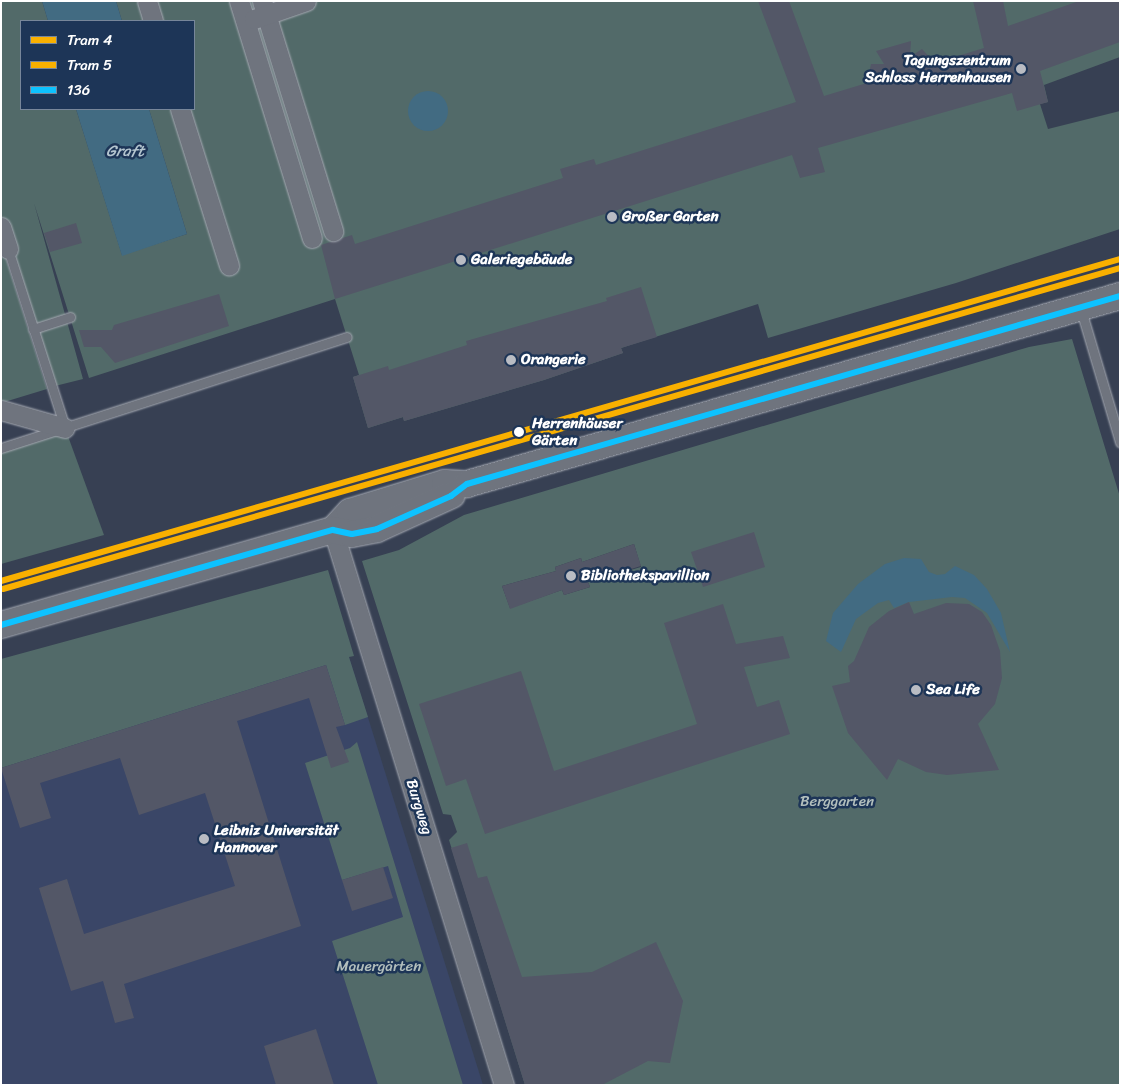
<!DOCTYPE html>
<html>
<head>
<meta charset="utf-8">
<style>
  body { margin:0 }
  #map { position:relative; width:1121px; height:1086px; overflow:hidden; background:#374053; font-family:Sriracha,sans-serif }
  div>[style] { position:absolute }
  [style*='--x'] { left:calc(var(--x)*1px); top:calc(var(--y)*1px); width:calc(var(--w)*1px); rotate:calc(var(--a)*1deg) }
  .built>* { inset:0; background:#3a4667 }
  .green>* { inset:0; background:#526a69 }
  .water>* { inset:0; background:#426b82 }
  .round { border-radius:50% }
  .building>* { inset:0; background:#535767 }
  .roads { filter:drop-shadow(0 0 1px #a5a9b2) drop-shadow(0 0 1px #a5a9b2) }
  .lane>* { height:9px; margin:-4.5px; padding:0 4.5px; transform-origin:4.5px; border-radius:4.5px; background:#6f747e }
  .street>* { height:19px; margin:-9.5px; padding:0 9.5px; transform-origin:9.5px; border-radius:9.5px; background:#6f747e }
  .secondary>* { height:26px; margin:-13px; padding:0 13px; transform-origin:13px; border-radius:13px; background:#6f747e }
  .bus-1>* { height:6px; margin:-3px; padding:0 3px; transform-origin:3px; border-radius:3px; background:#0dc2ff }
  .tram-1>* { height:6px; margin:-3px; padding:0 3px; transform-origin:3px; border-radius:3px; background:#f9b000 }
  .tram-2>* { height:6px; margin:-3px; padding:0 3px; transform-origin:3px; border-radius:3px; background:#f9b000 }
  .dots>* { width:14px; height:14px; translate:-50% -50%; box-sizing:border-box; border:2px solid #1d3557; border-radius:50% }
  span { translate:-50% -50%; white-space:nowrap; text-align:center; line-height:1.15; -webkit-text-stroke:5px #1d3557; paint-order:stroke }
  .poi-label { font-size:15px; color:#fff; font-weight:700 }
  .right { translate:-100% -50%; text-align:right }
  .left { translate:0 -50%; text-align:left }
  .stop-label { font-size:15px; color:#fff; font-weight:700 }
  .park-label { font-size:15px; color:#b3bfbd }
  .street-label { font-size:15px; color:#fff }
  .water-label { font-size:16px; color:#b4c5cf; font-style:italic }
  .frame { position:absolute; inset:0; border:2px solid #fff; pointer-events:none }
  .legend { position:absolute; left:20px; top:20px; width:175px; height:90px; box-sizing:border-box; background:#1d3557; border:1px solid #77869a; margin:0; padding:6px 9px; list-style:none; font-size:15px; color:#fff }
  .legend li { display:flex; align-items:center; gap:10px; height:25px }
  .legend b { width:25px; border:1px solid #77869a }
</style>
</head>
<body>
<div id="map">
  <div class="built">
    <i style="clip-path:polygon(349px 657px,483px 1085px,1px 1085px,1px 768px)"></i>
  </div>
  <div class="green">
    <i style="clip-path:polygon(1px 1px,42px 1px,48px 21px,21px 21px,21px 109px,76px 109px,122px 255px,187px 234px,149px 109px,194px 109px,194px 21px,122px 21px,116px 1px,1120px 1px,1120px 57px,1044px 85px,1048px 102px,1040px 104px,1048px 129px,1120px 111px,1120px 229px,956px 283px,768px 338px,758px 304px,621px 348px,623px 353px,544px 380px,404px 421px,403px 417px,368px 428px,353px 377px,359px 375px,335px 299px,89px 378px,34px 203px,83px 379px,55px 386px,1px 214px)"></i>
    <i style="clip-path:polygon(1px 243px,47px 389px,1px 403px)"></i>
    <i style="clip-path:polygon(evenodd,1072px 339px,1120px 497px,1120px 1085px,525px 1085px,449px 840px,457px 832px,451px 815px,443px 814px,362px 561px,399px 550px,464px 515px,1029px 347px,1072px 339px,634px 544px,641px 567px,588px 582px,590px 587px,564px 595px,562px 590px,510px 608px,502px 586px,556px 571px,555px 567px,581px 558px,582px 562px,634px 544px)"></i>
    <i style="clip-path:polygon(65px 428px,104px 535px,1px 564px,1px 448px)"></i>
    <i style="clip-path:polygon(328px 570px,354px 656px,349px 657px,368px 717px,345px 725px,326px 665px,1px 768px,1px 659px)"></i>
    <i style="clip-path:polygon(357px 742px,463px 1085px,378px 1085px,332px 941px,403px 917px,388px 866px,342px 880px,305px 763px,350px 748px)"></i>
  </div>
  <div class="water">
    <i style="clip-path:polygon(42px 1px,116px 1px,122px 21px,48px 21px)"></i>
    <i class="round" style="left:408px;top:91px;width:40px;height:40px"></i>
    <i style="clip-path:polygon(76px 109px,149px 109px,187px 234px,122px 256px)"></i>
    <i style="clip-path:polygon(904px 558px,921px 559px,929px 572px,937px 575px,945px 574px,955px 566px,974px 575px,987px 589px,1001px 613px,1010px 652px,987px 613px,965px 598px,952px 597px,909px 602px,894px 608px,889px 600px,878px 603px,856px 619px,841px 652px,826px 641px,833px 613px,858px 584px,885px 564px)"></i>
  </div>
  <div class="building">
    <i style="clip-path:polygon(758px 1px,789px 1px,824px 96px,867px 83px,871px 64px,884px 64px,876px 51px,911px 41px,910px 57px,922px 49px,935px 63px,984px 48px,973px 1px,1003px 1px,1008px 26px,1079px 1px,1120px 1px,1120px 42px,1040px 71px,1048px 102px,1017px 111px,1012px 93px,818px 148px,825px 172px,800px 178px,792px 155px,335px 299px,321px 245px,352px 235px,355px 244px,563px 178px,560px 169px,594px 159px,596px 165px,796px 102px)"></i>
    <i style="clip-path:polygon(76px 223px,82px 243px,50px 252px,44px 233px)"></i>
    <i style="clip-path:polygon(641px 287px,657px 337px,621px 348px,623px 353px,544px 380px,404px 421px,403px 417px,368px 428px,353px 377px,388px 366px,389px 370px,467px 345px,466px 341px,607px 301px,606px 298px)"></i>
    <i style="clip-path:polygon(219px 294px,229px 326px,115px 363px,101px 347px,84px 347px,79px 330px,112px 330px,114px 325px)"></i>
    <i style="clip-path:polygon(754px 532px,765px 567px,703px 587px,691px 552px)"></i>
    <i style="clip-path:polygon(634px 544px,641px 566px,588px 582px,590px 587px,564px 595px,562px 590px,510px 609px,502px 586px,556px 571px,555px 567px,581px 558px,582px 562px)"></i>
    <i style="clip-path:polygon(909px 602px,914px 614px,946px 603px,969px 604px,982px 612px,991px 625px,1000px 651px,1002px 678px,995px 704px,978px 724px,999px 770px,947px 775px,926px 772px,898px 759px,887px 780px,848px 733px,832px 686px,850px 682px,848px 666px,854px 661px,869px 627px,889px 611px)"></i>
    <i style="clip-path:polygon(723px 604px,736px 644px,783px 636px,790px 658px,744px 667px,757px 707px,779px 700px,790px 734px,485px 834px,466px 779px,446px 786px,419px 704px,521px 671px,554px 771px,697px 724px,664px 623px)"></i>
    <i style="clip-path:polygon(326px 665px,345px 725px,336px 727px,349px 762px,331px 768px,309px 698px,237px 721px,301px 926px,124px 984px,134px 1018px,115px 1023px,103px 981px,71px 991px,39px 888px,67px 879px,84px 934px,235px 886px,205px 793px,139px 815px,120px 758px,40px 783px,51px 818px,20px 828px,1px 768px)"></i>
    <i style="clip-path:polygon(467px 843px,478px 878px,487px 876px,522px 977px,592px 972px,656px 942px,683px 1001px,670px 1063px,648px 1061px,602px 1085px,525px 1085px,451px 848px)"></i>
    <i style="clip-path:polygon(383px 867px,393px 898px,352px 911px,342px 880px)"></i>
    <i style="clip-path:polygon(316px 1029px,334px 1085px,276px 1085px,264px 1046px)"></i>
  </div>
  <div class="roads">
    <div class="lane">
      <i style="--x:8;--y:249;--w:188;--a:72.3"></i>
      <i style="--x:1081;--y:310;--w:138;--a:73.5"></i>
      <i style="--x:33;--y:329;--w:39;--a:-18"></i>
      <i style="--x:1;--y:448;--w:363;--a:-17.8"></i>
    </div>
    <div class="street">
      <i style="--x:147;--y:1;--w:21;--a:73"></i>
      <i style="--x:239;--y:1;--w:248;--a:72.9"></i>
      <i style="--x:262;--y:1;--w:241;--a:72.8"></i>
      <i style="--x:254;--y:19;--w:55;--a:-19.1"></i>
      <i style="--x:180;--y:109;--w:164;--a:72.6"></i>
      <i style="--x:1;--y:227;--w:23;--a:72"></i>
      <i style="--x:1;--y:410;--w:66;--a:15.7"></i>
      <i style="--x:333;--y:530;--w:581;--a:72.88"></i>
    </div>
    <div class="secondary">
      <i style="--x:333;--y:530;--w:25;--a:-47"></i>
      <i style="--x:350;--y:512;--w:99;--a:-17"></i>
      <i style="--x:445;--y:483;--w:22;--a:3"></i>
      <i style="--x:467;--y:484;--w:680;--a:-16.06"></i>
      <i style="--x:1;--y:625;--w:345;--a:-16"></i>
      <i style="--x:333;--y:530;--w:19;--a:12"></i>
      <i style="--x:352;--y:534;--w:25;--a:-11"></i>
      <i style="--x:377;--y:529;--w:82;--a:-24.4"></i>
    </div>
  </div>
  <div class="bus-1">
    <i style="--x:1;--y:625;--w:345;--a:-16"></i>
    <i style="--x:333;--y:530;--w:19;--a:12"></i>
    <i style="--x:352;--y:534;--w:25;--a:-11"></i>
    <i style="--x:377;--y:529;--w:81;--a:-24"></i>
    <i style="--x:451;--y:496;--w:20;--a:-37"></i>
    <i style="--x:467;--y:484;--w:680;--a:-16.06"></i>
  </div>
  <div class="tram-1">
    <i style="--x:1;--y:581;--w:1164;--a:-16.05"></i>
  </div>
  <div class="tram-2">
    <i style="--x:3;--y:589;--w:1162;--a:-16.03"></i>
  </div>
  <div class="dots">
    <i style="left:1021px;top:69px;background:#b9bcc3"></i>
    <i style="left:612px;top:217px;background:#b9bcc3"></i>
    <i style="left:461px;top:260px;background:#b9bcc3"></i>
    <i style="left:511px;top:360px;background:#b9bcc3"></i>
    <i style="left:519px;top:432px;background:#fff"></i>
    <i style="left:571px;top:576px;background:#b9bcc3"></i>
    <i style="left:916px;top:690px;background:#b9bcc3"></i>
    <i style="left:204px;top:839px;background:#b9bcc3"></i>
  </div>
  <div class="poi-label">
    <span class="right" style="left:1011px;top:69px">Tagungszentrum<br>Schloss Herrenhausen</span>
    <span class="left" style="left:622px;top:217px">Großer Garten</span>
    <span class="left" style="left:471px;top:260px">Galeriegebäude</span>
    <span class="left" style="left:521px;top:360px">Orangerie</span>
    <span class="left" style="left:581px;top:576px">Bibliothekspavillion</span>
    <span class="left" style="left:926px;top:690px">Sea Life</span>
    <span class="left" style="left:214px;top:839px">Leibniz Universität<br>Hannover</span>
  </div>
  <div class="stop-label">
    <span class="left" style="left:532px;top:432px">Herrenhäuser<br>Gärten</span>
  </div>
  <div class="park-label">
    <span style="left:837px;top:802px">Berggarten</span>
    <span style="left:379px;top:967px">Mauergärten</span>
  </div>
  <div class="street-label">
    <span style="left:419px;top:807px;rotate:73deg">Burgweg</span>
  </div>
  <div class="water-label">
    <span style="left:125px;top:151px">Graft</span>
  </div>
  <div class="frame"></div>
  <ul class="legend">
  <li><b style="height:6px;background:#f9b000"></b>Tram 4</li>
  <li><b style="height:6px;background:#f9b000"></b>Tram 5</li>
  <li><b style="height:6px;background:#0dc2ff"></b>136</li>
  </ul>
</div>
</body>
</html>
